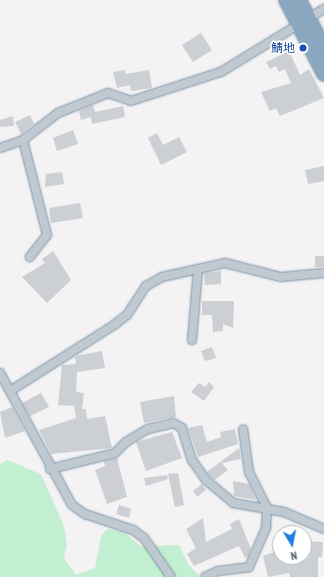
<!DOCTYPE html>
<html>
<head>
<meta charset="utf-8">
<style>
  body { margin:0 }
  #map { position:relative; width:324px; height:577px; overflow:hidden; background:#f4f2f2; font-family:"PT Sans Narrow","Noto Sans JP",sans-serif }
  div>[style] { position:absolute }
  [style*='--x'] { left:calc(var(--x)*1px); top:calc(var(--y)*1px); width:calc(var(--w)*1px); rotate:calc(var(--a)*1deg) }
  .green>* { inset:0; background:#c2efd1 }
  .building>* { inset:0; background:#cccfd4 }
  .roads { filter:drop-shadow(0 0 1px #7692ab) drop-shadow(0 0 1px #7692ab) }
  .street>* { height:8px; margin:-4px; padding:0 4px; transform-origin:4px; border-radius:4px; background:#c0c9d0 }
  .highway>* { height:14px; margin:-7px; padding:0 7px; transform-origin:7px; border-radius:7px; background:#8ba7bf }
  .dots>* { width:11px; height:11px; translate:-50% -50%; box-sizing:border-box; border:2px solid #fff; border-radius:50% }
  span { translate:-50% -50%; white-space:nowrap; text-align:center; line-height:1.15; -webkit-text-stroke:3px #fff; paint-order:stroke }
  .transit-label { font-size:12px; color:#164399 }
  .right { translate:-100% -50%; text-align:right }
  .north { position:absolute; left:272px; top:525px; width:40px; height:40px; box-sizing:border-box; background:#fff; border:1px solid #b6bbbf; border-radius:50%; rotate:170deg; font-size:11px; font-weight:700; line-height:16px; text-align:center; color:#49565f }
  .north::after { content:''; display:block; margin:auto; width:14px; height:18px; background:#1d7ee2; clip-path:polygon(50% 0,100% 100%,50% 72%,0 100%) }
</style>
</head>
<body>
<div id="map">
  <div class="green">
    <i style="clip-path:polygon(7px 460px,41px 474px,64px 526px,67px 545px,64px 558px,76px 575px,95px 568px,101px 536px,107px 529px,124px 532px,140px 546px,179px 545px,188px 564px,200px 577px,0 577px,0 464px)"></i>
  </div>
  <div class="building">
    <i style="clip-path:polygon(201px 33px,212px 50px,193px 62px,182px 45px)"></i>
    <i style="clip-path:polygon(289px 51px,300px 75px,309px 69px,324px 98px,280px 116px,276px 108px,270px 111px,261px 92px,291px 83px,285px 69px,279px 72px,276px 66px,270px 69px,266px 62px)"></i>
    <i style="clip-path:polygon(125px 70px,126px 74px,149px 70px,152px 88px,131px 91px,130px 85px,117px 88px,113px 72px)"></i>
    <i style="clip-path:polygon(93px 105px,95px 112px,123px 106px,125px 117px,92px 124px,91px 117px,81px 120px,79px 111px)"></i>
    <i style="clip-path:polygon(30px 115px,34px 124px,21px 134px,15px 122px)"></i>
    <i style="clip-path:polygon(13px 116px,14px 126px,0 127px,0 120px)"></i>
    <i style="clip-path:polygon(73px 130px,78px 144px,57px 151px,53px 138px)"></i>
    <i style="clip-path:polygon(157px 133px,163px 145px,179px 137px,187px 152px,161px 165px,148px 138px)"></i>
    <i style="clip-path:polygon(324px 166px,324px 181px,308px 184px,305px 170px)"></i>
    <i style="clip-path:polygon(62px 172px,64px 184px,45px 187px,46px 174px)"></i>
    <i style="clip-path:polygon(80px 203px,83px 218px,51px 223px,49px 208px)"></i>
    <i style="clip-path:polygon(53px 251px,71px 280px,47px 303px,22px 277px,45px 263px,42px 259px)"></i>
    <i style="clip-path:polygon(315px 256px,324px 256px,324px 267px,315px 267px)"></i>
    <i style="clip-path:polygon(221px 271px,221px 284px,205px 285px,204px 273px)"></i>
    <i style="clip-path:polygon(202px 301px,234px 301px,233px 328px,223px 324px,223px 331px,213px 332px,212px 315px,202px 315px)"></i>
    <i style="clip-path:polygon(212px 347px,216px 358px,205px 361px,201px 351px)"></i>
    <i style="clip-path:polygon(102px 351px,105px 368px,77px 372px,76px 392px,84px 393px,82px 409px,86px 409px,87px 419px,105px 416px,112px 448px,51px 454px,39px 430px,76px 418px,74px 406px,58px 405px,62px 365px,76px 364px,75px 357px,80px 355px)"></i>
    <i style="clip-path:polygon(209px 382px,214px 387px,204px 401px,191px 392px,199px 383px,205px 387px)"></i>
    <i style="clip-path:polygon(41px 393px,49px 407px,30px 416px,22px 403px)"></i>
    <i style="clip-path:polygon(174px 396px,176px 417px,144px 423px,140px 402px)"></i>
    <i style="clip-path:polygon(12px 407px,25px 431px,5px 438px,0 412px)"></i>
    <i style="clip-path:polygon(202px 425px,207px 442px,221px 437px,220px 432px,235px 429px,238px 444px,198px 457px,188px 428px)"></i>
    <i style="clip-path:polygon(172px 432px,182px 458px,146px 471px,136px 442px)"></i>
    <i style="clip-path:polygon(239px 448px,241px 459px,222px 463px,228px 470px,215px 480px,210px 476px,207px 472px)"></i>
    <i style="clip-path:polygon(117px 458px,127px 497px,107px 504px,95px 470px,105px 466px,104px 461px)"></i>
    <i style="clip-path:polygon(178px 473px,184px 505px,175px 507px,168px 474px)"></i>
    <i style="clip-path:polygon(167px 475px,168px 479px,146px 486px,144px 478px)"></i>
    <i style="clip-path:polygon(233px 481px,249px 484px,256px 500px,234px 496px)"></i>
    <i style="clip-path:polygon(202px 484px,206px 490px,197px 497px,193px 491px)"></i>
    <i style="clip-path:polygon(119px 505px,131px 509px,129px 518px,116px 514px)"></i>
    <i style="clip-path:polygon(203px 518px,206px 542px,232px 529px,230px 524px,239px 519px,251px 549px,248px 556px,245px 558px,239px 546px,194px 566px,187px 554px,196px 548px,186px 529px)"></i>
    <i style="clip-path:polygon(305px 541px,323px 542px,322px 557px,318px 557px,318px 577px,290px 577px,289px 573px,268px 577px,263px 556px,280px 550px,280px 557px,304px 557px)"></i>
  </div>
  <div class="roads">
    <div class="street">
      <i style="--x:23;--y:140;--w:98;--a:75.8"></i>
      <i style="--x:47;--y:235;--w:28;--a:128"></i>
      <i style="--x:0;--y:148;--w:24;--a:-19"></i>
      <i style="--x:23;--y:140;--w:44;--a:-37.6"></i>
      <i style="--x:58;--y:113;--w:54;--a:-21.8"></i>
      <i style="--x:108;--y:93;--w:24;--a:19"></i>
      <i style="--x:131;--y:101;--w:95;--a:-17.9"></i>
      <i style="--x:221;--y:72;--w:121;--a:-31.5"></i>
      <i style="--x:192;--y:340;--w:70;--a:-85.1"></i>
      <i style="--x:0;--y:373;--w:150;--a:61.4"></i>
      <i style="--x:72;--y:505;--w:16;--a:35"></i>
      <i style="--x:85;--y:514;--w:51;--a:18.4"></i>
      <i style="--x:133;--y:530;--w:14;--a:36"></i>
      <i style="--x:144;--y:538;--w:47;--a:55.3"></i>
      <i style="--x:10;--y:391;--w:123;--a:-32.4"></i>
      <i style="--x:114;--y:325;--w:16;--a:-38"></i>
      <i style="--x:127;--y:315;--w:35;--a:-57"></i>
      <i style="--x:146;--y:286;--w:18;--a:-29"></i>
      <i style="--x:162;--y:277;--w:65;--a:-12.5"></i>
      <i style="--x:225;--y:263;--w:58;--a:14"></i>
      <i style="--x:281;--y:277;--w:43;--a:-5.3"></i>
      <i style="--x:50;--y:469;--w:67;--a:-13.8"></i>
      <i style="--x:115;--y:453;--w:16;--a:-45"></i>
      <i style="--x:126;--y:442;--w:26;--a:-31"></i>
      <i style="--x:148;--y:429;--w:26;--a:-13"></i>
      <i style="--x:173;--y:423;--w:10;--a:29"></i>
      <i style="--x:182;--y:428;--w:34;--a:73"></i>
      <i style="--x:192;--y:460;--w:24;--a:55"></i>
      <i style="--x:206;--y:480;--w:35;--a:40"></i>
      <i style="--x:233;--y:503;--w:52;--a:10"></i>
      <i style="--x:284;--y:512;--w:43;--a:23"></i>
      <i style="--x:205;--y:577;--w:14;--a:-25"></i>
      <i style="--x:218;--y:571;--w:31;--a:-7"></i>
      <i style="--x:249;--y:567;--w:43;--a:-66.4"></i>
      <i style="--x:266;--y:528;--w:20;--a:-87"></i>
      <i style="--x:267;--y:508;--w:40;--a:-116.6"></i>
      <i style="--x:249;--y:472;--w:43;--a:-97.9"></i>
    </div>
    <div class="highway">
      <i style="--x:286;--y:0;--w:83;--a:62.8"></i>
      <i style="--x:299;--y:0;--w:54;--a:62.5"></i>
    </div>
  </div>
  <div class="dots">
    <i style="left:303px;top:48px;background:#1a4fb4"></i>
  </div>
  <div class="transit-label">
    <span class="right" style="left:295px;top:48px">鯖地</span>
  </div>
  <div class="north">N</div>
</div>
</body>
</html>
